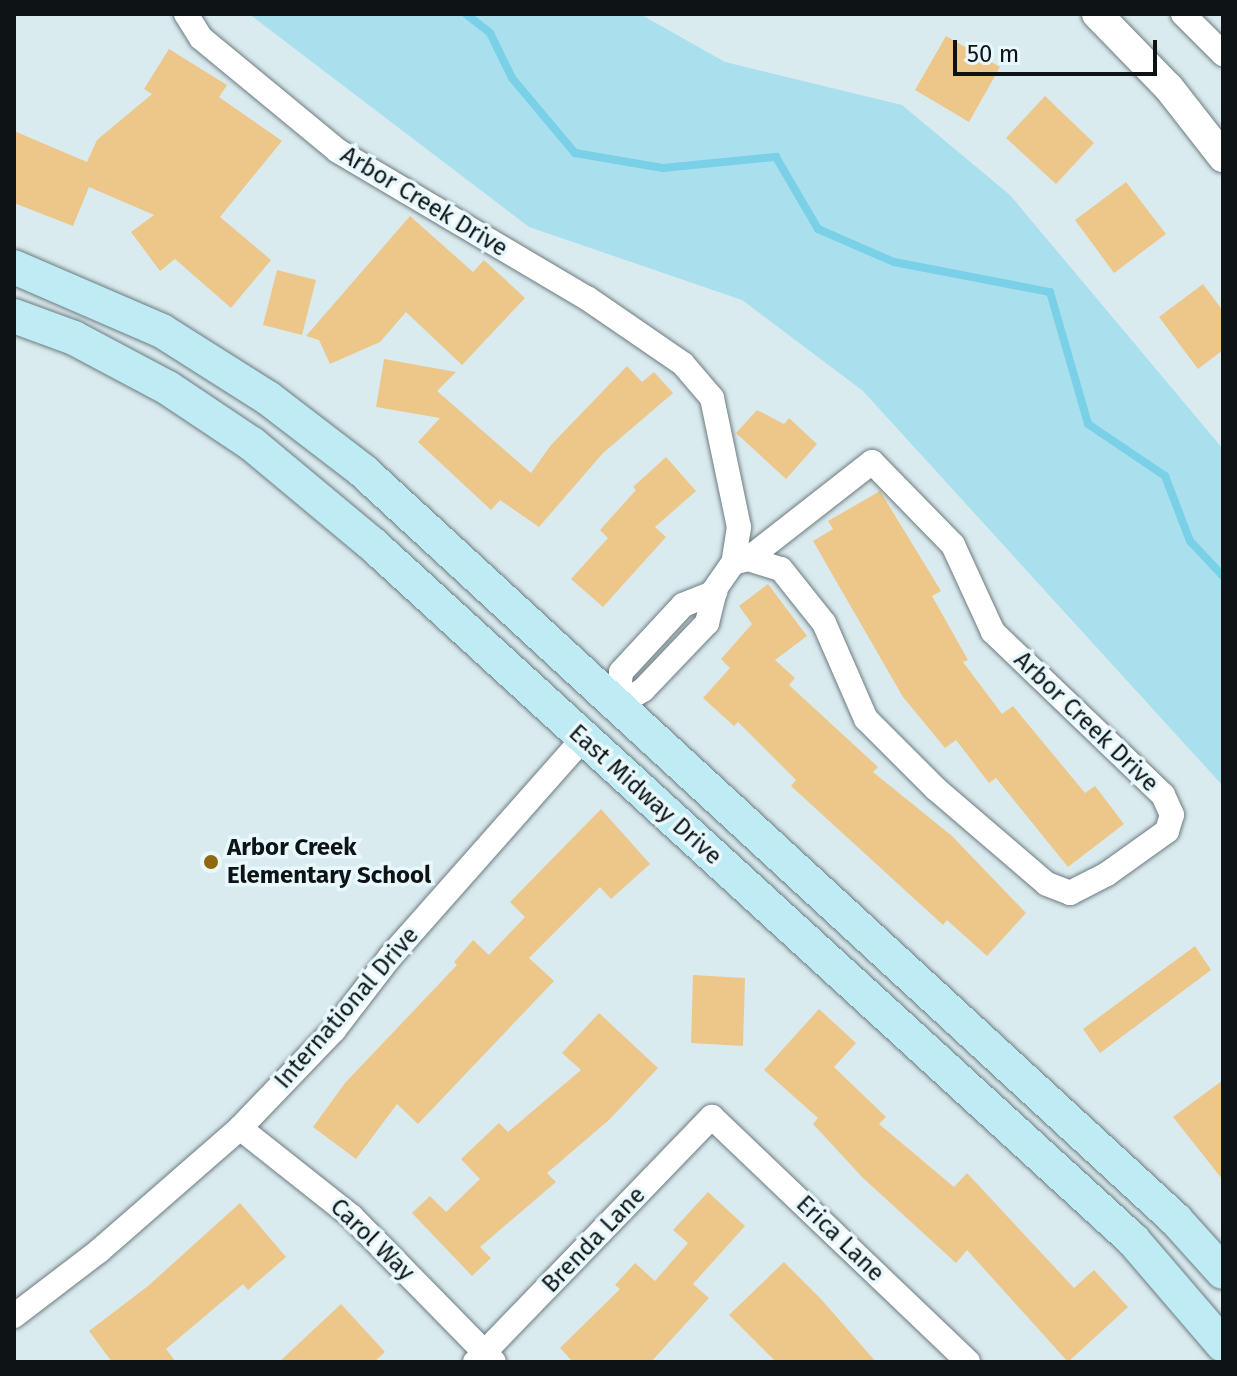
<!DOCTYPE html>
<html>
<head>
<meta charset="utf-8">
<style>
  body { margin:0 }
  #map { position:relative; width:1237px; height:1376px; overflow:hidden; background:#daebf0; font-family:"Fira Sans",sans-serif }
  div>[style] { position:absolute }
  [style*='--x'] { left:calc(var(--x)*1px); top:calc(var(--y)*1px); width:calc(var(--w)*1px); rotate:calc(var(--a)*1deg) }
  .green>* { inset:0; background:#aae0ee }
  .stream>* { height:8px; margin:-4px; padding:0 4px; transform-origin:4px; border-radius:4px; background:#79d0e7 }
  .building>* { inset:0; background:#ecc789 }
  .roads { filter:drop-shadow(0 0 2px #6c7b7f) drop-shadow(0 0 2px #6c7b7f) }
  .minor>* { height:24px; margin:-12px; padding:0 12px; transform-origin:12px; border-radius:12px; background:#fff }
  .tertiary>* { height:30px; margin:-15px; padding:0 15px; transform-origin:15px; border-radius:15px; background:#fff }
  .secondary>* { height:34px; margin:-17px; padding:0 17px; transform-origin:17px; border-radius:17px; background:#beebf4 }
  .dots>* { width:22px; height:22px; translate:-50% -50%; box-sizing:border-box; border:4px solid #e8f8fd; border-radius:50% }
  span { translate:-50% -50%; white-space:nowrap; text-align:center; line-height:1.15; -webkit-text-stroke:7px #e8f8fd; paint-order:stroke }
  .street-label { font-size:24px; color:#0e1415 }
  .poi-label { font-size:24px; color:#0e1415; font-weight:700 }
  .left { translate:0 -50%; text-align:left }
  .frame { position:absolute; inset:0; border:16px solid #0e1415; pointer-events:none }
  .scale { position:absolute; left:953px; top:40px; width:204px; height:36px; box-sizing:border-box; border:4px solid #0e1415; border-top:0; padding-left:10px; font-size:24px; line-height:28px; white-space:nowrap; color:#0e1415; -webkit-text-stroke:6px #e8f8fd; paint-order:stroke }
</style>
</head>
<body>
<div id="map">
  <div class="green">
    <i style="clip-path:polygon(249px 14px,640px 14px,725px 62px,902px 105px,1010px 195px,1223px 449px,1223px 786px,863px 391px,742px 300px,529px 227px)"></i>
  </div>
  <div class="stream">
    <i style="--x:466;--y:14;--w:31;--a:38"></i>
    <i style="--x:490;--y:33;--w:50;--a:63.9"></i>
    <i style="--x:512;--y:78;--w:98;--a:50"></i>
    <i style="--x:575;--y:153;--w:89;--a:9.7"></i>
    <i style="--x:663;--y:168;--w:114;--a:-5.6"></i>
    <i style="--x:776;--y:157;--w:83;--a:59.7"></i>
    <i style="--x:818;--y:229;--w:83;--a:23.5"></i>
    <i style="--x:894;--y:262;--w:159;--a:10.9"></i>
    <i style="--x:1050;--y:292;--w:137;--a:73.9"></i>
    <i style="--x:1088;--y:424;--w:93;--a:34"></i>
    <i style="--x:1165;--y:476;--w:70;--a:69"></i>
    <i style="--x:1190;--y:541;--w:48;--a:46.7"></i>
  </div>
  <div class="building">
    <i style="clip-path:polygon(946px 36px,1000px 67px,969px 122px,915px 90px)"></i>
    <i style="clip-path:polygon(169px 49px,227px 85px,219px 97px,282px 141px,220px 217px,271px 260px,231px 308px,175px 259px,160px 271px,131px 232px,154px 215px,89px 187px,73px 226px,14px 203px,14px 131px,87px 162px,97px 140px,152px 94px,144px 89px)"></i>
    <i style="clip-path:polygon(1045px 96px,1094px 143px,1056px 184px,1006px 138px)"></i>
    <i style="clip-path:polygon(1126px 182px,1166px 234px,1114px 273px,1075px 220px)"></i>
    <i style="clip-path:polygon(410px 216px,473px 272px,484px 260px,525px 298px,462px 365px,406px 312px,380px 342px,330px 364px,319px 340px,306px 336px)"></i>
    <i style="clip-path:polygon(277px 270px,316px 280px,302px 335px,263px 325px)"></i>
    <i style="clip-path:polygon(1203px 284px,1223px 311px,1223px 350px,1198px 369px,1159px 317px)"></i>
    <i style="clip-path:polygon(384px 359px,456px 372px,437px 391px,531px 473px,551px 445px,627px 366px,642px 382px,654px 372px,673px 393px,603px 453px,539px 527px,500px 500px,491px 510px,418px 442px,440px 418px,376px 407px)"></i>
    <i style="clip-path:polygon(757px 410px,784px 424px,789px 418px,817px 444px,786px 479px,736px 433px)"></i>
    <i style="clip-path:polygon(666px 457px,696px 491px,655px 527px,666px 537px,603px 607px,571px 579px,608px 538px,600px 530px,636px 490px,633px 487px)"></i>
    <i style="clip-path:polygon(880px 491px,941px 591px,932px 596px,968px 660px,963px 662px,1002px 714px,1013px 706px,1085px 793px,1095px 786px,1124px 824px,1068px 867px,996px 778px,989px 783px,956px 740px,945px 748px,903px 697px,813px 541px,833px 529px,828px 521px)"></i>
    <i style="clip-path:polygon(768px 584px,807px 636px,775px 660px,795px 678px,789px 685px,878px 767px,873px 772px,952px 836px,1026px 913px,987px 956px,947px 920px,943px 925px,791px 786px,796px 780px,738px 722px,734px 726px,703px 698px,730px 668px,721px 659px,752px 624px,739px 606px)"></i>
    <i style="clip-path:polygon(601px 809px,650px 864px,611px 899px,600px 887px,529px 958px,554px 981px,418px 1124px,397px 1104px,356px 1159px,313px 1127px,345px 1083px,457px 965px,454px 962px,473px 940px,489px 955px,525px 917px,510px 902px)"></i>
    <i style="clip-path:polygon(1195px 946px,1211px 970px,1100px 1053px,1083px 1029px)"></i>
    <i style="clip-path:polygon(693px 975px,745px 978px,743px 1046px,691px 1043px)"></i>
    <i style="clip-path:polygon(819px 1009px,856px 1043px,834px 1067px,886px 1117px,879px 1124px,954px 1187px,967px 1173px,1074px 1288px,1094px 1270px,1128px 1307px,1068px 1362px,967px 1250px,956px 1263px,863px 1178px,813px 1124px,818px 1118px,764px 1070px)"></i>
    <i style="clip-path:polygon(599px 1013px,658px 1068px,609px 1120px,547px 1173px,556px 1182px,480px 1247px,491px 1258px,472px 1276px,412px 1213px,430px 1196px,446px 1212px,480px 1179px,461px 1159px,499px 1123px,508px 1132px,581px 1070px,562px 1053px)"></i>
    <i style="clip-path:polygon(1223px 1080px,1223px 1180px,1173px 1117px)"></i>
    <i style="clip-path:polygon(708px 1192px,745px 1226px,693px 1284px,709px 1298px,651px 1362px,573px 1362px,560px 1348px,620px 1289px,615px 1285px,635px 1263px,655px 1281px,688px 1243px,673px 1230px)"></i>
    <i style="clip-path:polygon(240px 1203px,286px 1257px,248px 1290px,243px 1284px,166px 1349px,176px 1362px,112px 1362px,89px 1331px,148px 1286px)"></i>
    <i style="clip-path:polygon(784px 1262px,820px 1298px,876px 1362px,776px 1362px,729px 1315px)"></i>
    <i style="clip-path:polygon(341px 1304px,385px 1352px,374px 1362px,279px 1362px)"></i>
  </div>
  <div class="roads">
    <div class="minor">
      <i style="--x:186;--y:14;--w:28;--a:58"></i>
      <i style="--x:201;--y:38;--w:178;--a:39.5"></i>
      <i style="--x:338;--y:151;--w:289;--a:30.6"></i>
      <i style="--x:587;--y:298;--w:116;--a:34.5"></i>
      <i style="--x:683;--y:364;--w:45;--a:49.5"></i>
      <i style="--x:712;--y:398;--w:132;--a:78.2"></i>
      <i style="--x:739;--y:527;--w:36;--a:99"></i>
      <i style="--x:733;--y:563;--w:37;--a:125"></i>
      <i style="--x:1183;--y:14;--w:57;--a:45"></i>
      <i style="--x:733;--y:563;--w:16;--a:-15"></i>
      <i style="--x:748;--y:559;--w:34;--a:17"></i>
      <i style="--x:781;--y:569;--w:69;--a:51.5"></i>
      <i style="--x:824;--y:623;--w:105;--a:66.4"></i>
      <i style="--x:866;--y:719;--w:99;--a:45"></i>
      <i style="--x:936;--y:789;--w:146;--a:40.6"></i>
      <i style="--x:1047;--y:884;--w:25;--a:21"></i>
      <i style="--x:1070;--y:893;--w:42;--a:-27.2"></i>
      <i style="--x:1107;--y:874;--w:74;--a:-35.6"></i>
      <i style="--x:1167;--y:831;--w:17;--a:-73"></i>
      <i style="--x:1172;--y:815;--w:22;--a:-114"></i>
      <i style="--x:1163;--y:795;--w:236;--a:-136.2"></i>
      <i style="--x:993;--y:632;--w:96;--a:-114.7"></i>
      <i style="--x:953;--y:545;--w:116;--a:-134.3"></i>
      <i style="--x:872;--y:462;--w:157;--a:142"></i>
      <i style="--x:617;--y:706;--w:34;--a:-83"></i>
      <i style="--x:621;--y:672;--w:91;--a:-47.2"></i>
      <i style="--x:683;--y:605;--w:35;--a:-22"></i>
      <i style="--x:617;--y:706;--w:31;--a:-32"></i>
      <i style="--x:643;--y:690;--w:93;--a:-46.3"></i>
      <i style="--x:707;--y:623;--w:32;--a:-76"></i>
      <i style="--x:240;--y:1128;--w:142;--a:38.4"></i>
      <i style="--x:351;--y:1216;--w:204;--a:45.6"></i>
      <i style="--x:14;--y:1316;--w:107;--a:-37.4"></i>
      <i style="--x:99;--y:1251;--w:187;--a:-41.1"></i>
      <i style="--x:240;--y:1128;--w:136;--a:-46.2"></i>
      <i style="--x:334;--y:1030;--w:92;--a:-52.5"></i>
      <i style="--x:390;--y:957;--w:291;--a:-48.5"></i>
      <i style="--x:475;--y:1362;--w:341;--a:-46"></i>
      <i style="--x:712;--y:1117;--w:354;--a:43.7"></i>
    </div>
    <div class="tertiary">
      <i style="--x:1097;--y:14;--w:103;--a:45.8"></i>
      <i style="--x:1169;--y:88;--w:88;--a:52"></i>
    </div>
    <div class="secondary">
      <i style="--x:14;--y:267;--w:161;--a:23.4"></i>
      <i style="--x:162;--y:331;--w:125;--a:32.3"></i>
      <i style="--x:268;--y:398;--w:120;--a:37.5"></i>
      <i style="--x:363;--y:471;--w:1105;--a:42.65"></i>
      <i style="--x:1176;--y:1220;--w:70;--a:47.9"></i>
      <i style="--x:14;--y:316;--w:64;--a:20.1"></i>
      <i style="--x:74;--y:338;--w:106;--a:28"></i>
      <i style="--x:168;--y:388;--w:101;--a:33.7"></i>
      <i style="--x:252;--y:444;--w:155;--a:39.8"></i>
      <i style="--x:371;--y:543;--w:1033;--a:42.45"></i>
      <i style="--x:1133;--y:1240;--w:138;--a:49.4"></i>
    </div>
  </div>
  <div class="dots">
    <i style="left:211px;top:862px;background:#91670f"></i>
  </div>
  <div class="street-label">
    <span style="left:424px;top:202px;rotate:31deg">Arbor Creek Drive</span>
    <span style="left:1086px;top:722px;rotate:44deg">Arbor Creek Drive</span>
    <span style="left:645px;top:795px;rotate:42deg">East Midway Drive</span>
    <span style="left:347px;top:1008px;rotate:-49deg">International Drive</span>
    <span style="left:840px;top:1239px;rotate:44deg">Erica Lane</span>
    <span style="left:372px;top:1240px;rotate:44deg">Carol Way</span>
    <span style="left:594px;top:1240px;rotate:-46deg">Brenda Lane</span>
  </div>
  <div class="poi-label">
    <span class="left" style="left:227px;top:862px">Arbor Creek<br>Elementary School</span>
  </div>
  <div class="frame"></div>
  <div class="scale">50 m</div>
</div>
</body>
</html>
